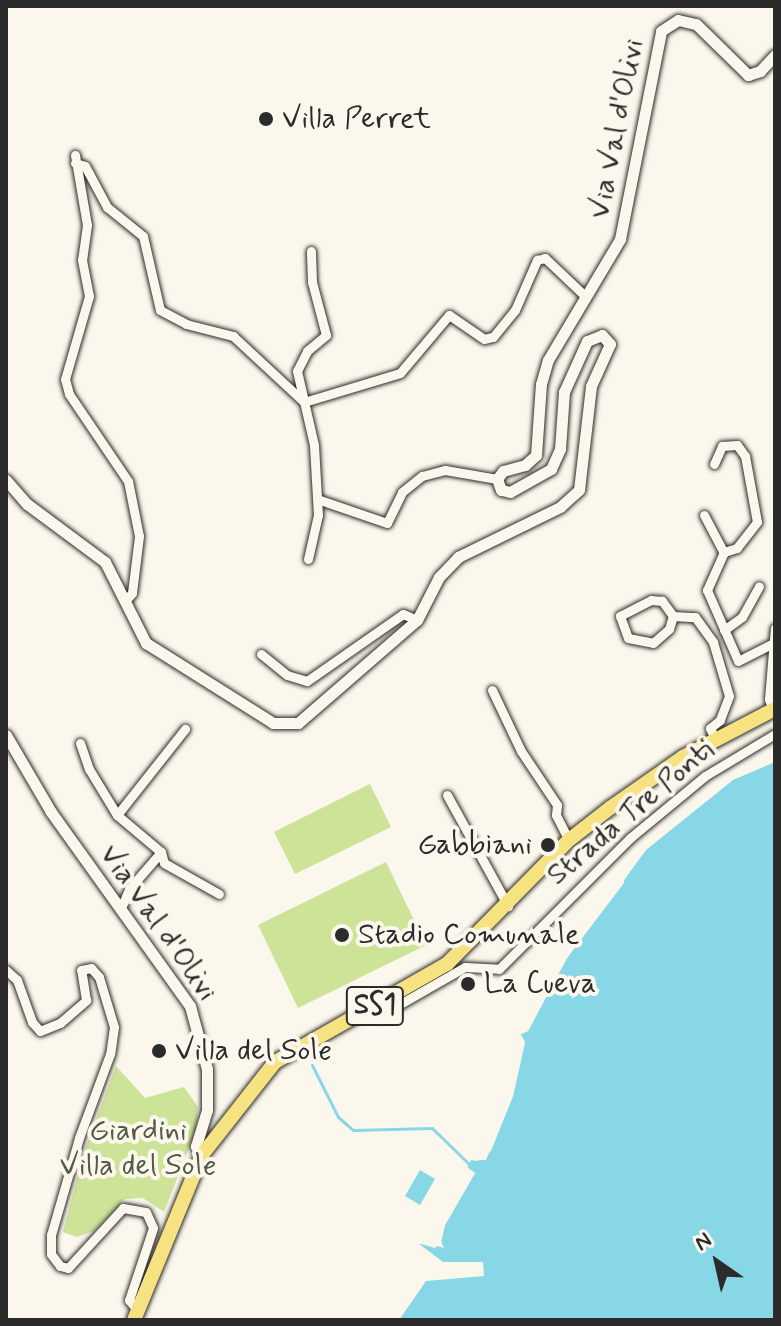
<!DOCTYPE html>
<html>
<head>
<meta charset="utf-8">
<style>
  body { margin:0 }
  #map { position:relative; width:781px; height:1326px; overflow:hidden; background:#fbf7ec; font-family:Mynerve,sans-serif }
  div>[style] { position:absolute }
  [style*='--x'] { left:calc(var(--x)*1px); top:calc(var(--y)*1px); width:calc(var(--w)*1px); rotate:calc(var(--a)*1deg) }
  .green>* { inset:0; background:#cce398 }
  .water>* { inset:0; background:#88d7e6 }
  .pier>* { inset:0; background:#fbf7ec }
  .stream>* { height:3px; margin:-1.5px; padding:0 1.5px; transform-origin:1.5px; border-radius:1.5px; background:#88d7e6 }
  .roads { filter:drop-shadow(0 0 2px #2b2b2b) drop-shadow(0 0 2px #2b2b2b) }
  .minor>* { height:9px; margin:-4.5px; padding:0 4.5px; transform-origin:4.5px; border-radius:4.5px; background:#fbf7ec }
  .tertiary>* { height:11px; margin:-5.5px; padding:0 5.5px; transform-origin:5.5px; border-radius:5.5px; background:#fbf7ec }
  .primary>* { height:14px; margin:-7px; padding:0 7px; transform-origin:7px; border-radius:7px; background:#f7e281 }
  .dots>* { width:22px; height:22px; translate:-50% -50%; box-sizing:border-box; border:4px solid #fbf7ec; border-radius:50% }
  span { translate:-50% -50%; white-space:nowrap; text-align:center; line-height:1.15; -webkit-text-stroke:8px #fbf7ec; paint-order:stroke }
  .shield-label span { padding:2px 6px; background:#fbf7ec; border:2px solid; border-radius:6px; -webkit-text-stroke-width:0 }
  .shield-label { font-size:28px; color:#2b2b2b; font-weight:700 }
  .poi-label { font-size:30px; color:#2b2b2b }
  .left { translate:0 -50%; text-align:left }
  .right { translate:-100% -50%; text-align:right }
  .street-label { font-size:30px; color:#2b2b2b }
  .park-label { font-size:30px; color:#535946 }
  .frame { position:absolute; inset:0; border:8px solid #2b2b2b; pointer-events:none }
  .north { position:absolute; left:677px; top:1222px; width:80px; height:80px; -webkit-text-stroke:6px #fbf7ec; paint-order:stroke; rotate:326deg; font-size:22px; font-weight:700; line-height:32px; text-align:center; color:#2b2b2b }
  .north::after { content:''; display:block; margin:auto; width:28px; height:36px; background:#2b2b2b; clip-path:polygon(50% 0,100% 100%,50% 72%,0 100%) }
</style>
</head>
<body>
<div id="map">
  <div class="green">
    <i style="clip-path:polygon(370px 784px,391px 827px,295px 874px,274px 832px)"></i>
    <i style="clip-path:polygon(386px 862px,426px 945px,298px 1008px,258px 925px)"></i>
    <i style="clip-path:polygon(116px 1066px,145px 1098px,184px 1087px,198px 1107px,196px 1130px,164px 1212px,143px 1198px,125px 1199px,94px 1231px,77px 1237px,63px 1232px,84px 1152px)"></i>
  </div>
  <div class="water">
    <i style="clip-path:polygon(775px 762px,775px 1320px,399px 1320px,426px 1281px,484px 1276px,483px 1262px,443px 1262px,418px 1243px,435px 1248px,441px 1243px,445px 1225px,475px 1173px,467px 1168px,471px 1160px,478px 1161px,491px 1151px,513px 1096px,525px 1042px,518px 1036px,528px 1031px,567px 958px,646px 850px,733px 780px)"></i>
    <i style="clip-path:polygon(420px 1170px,435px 1179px,420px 1205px,405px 1196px)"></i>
  </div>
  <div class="pier">
    <i style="clip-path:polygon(625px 870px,624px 883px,567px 958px,528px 1031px,520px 1033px,525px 1042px,513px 1096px,486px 1160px,471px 1160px,467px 1167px,475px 1173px,445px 1225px,440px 1239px,444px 1248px,425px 1242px,417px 1245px,420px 1238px,437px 1244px,441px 1224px,470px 1173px,463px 1169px,467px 1159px,483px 1157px,509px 1095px,520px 1043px,514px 1037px,516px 1030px,524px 1028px,564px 956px)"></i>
  </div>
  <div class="stream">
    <i style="--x:312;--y:1065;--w:58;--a:63.4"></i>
    <i style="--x:338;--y:1117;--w:20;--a:41"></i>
    <i style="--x:353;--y:1130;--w:79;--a:-1.5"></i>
    <i style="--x:432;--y:1128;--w:52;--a:44.2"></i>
  </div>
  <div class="roads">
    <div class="minor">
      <i style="--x:75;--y:155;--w:71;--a:80.3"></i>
      <i style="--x:87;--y:225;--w:35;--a:98"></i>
      <i style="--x:82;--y:260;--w:37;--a:79"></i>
      <i style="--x:89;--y:296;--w:86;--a:106.1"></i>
      <i style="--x:65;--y:379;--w:16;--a:75"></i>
      <i style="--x:69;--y:394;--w:105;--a:55.9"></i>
      <i style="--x:128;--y:481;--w:56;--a:78.7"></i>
      <i style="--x:139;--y:536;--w:57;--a:97"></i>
      <i style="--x:132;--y:593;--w:11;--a:131"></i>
      <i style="--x:75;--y:163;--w:10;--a:17"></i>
      <i style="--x:85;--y:166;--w:47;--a:61.8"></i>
      <i style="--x:107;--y:207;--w:46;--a:38.9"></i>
      <i style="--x:143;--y:236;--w:76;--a:77.1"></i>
      <i style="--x:160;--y:310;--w:30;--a:28"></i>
      <i style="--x:186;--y:324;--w:49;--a:14.3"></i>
      <i style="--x:233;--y:336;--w:97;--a:42.9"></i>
      <i style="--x:304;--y:402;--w:100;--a:-16.8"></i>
      <i style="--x:400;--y:373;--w:76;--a:-49.8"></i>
      <i style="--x:449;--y:315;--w:42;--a:34.4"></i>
      <i style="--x:484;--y:339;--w:9;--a:-13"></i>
      <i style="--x:493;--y:337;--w:35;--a:-51"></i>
      <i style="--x:515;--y:310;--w:55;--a:-66.3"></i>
      <i style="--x:537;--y:260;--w:8;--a:-14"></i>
      <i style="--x:545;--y:258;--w:54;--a:43.5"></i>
      <i style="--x:714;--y:464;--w:20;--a:-66"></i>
      <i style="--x:722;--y:446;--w:15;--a:-4"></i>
      <i style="--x:737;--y:445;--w:14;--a:54"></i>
      <i style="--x:745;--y:456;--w:67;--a:79.7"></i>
      <i style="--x:757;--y:522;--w:33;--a:128"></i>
      <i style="--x:737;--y:548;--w:14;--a:163"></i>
      <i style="--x:724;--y:552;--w:42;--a:114.1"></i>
      <i style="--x:707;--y:590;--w:77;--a:66.4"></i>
      <i style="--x:738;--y:661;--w:37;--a:-27"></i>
      <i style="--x:317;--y:499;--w:74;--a:18.9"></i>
      <i style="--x:387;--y:523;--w:34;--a:-64"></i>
      <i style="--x:402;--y:492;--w:26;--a:-39"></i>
      <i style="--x:422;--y:476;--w:24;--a:-15"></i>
      <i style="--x:445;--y:470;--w:53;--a:9.8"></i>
      <i style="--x:704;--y:515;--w:43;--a:62.2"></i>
      <i style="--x:308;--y:559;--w:45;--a:-77.2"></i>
      <i style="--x:318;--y:515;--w:70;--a:-93.3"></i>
      <i style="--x:314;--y:445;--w:76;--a:-102.9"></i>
      <i style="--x:297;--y:371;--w:22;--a:-63"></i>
      <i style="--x:307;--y:351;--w:25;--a:-40"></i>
      <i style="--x:326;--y:335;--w:55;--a:-104.8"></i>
      <i style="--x:312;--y:282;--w:31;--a:-92"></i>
      <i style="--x:673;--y:616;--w:19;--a:-126"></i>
      <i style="--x:662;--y:601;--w:11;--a:-175"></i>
      <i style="--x:651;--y:600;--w:35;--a:153"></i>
      <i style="--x:620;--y:616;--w:23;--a:70"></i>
      <i style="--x:628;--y:638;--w:25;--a:11"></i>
      <i style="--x:653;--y:643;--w:21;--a:-41"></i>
      <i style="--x:669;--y:629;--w:14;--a:-73"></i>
      <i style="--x:673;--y:616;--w:22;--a:3"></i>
      <i style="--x:695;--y:617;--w:31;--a:54"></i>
      <i style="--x:713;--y:642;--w:56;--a:73.5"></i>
      <i style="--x:729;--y:696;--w:26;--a:111"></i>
      <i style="--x:720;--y:720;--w:13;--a:141"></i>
      <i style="--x:710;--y:728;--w:12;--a:66"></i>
      <i style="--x:724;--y:630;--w:22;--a:-36"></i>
      <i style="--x:742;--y:617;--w:35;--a:-61"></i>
      <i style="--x:261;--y:654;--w:33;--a:39"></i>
      <i style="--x:287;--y:675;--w:21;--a:17"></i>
      <i style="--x:307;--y:681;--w:117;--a:-34.9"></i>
      <i style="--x:403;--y:614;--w:15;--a:23"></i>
      <i style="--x:492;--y:690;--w:68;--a:64.6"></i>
      <i style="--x:521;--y:751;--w:65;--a:56.3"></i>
      <i style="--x:557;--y:805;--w:10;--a:96"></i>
      <i style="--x:556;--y:815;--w:28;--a:63"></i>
      <i style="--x:773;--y:710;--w:12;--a:-110"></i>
      <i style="--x:769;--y:699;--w:71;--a:-85.2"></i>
      <i style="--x:80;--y:743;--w:28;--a:71"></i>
      <i style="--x:89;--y:769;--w:54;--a:58.7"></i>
      <i style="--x:117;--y:815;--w:57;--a:40.1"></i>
      <i style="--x:161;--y:852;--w:11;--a:75"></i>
      <i style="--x:164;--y:863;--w:63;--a:29.4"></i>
      <i style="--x:447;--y:795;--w:127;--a:61.2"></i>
      <i style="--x:117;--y:815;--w:110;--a:-51.7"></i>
      <i style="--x:121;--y:908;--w:21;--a:-67"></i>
      <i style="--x:129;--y:889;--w:49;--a:-49.1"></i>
      <i style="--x:6;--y:970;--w:15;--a:42"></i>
      <i style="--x:17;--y:980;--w:45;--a:70.3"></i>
      <i style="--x:32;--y:1022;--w:12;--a:48"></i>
      <i style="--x:40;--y:1031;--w:22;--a:-22"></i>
      <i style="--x:60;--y:1023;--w:35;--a:-41"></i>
      <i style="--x:86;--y:1000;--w:30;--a:-99"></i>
      <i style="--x:81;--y:970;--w:10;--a:-11"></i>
      <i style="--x:91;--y:968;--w:12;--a:48"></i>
      <i style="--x:99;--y:977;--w:52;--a:73.3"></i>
      <i style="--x:114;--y:1027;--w:27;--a:98"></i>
      <i style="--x:110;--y:1054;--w:90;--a:110.3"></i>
      <i style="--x:79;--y:1138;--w:101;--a:106.1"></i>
      <i style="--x:51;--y:1235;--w:19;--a:90"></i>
      <i style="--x:51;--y:1254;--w:15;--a:53"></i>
      <i style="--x:60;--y:1266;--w:8;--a:14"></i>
      <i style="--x:68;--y:1268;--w:81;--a:-47.5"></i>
      <i style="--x:123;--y:1208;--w:23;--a:10"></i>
      <i style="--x:146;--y:1212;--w:17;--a:66"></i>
      <i style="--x:153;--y:1228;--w:76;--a:108.4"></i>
      <i style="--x:129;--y:1300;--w:14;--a:51"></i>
      <i style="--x:363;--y:1013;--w:16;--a:11"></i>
      <i style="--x:379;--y:1016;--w:99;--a:-29.7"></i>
      <i style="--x:465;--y:967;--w:34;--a:3"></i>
      <i style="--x:499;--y:969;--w:185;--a:-45"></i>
      <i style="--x:630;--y:838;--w:97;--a:-39.6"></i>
      <i style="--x:705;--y:776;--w:82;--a:-31"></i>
    </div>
    <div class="tertiary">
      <i style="--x:6;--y:480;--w:32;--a:49"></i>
      <i style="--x:27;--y:504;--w:97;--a:36.6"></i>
      <i style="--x:105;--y:562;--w:91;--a:63.2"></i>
      <i style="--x:146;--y:643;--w:150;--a:32.2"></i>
      <i style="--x:273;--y:723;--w:25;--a:0"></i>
      <i style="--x:298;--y:723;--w:157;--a:-40.9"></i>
      <i style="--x:417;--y:620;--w:48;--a:-62.9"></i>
      <i style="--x:439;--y:577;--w:28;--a:-46"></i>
      <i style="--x:458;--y:557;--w:114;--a:-26.1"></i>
      <i style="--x:560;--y:507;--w:25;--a:-42"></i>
      <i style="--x:579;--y:490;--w:105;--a:-83.4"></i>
      <i style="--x:591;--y:386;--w:46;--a:-65.7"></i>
      <i style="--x:610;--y:344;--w:12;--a:-132"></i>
      <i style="--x:602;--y:335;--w:16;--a:158"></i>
      <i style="--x:587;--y:341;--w:56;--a:114.3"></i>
      <i style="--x:564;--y:392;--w:57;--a:94"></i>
      <i style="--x:560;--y:449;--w:22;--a:114"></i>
      <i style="--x:551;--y:469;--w:47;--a:150.7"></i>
      <i style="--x:510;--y:492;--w:9;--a:-167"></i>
      <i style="--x:501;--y:490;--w:12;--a:-110"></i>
      <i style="--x:497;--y:479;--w:10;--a:-53"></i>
      <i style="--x:503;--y:471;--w:23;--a:-15"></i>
      <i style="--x:525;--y:465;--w:15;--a:-42"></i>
      <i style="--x:536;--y:455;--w:71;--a:-86"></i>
      <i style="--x:541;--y:384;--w:25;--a:-74"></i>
      <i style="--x:548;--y:360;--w:141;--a:-59.2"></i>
      <i style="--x:620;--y:239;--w:212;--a:-78.8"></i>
      <i style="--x:661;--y:31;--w:20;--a:-33"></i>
      <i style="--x:678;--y:20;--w:18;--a:13"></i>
      <i style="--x:696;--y:24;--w:73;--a:44.4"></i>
      <i style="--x:748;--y:75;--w:13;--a:-18"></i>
      <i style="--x:760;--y:71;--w:22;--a:-47"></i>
      <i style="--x:6;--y:735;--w:89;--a:59.7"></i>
      <i style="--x:51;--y:812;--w:239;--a:54.4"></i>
      <i style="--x:190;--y:1006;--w:65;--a:74.9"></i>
      <i style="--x:207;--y:1069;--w:41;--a:90"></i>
      <i style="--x:207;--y:1110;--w:38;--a:107"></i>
      <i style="--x:196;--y:1146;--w:11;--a:56"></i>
    </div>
    <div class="primary">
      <i style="--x:134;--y:1320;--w:178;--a:-67.6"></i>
      <i style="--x:202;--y:1155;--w:118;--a:-51.9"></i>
      <i style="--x:275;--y:1062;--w:198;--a:-29.7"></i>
      <i style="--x:447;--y:964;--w:174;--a:-45.5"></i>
      <i style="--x:569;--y:840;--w:52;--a:-38"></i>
      <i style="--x:610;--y:808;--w:89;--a:-34.9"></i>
      <i style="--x:683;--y:757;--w:104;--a:-27.6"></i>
    </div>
  </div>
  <div class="dots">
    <i style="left:266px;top:119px;background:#2b2b2b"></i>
    <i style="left:548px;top:845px;background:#2b2b2b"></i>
    <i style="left:342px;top:935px;background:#2b2b2b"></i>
    <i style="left:468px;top:984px;background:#2b2b2b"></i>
    <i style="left:159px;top:1051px;background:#2b2b2b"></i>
  </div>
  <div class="shield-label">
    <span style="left:375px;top:1006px">SS1</span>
  </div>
  <div class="poi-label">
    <span class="left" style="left:282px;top:119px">Villa Perret</span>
    <span class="right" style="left:532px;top:845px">Gabbiani</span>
    <span class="left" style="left:358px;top:935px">Stadio Comunale</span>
    <span class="left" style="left:484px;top:984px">La Cueva</span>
    <span class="left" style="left:175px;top:1051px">Villa del Sole</span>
  </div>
  <div class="street-label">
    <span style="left:617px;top:129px;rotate:-79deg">Via Val d'Olivi</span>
    <span style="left:631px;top:813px;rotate:-40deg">Strada Tre Ponti</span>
    <span style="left:158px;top:923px;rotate:55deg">Via Val d'Olivi</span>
  </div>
  <div class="park-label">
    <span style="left:138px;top:1148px">Giardini<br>Villa del Sole</span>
  </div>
  <div class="frame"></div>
  <div class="north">N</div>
</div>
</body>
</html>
